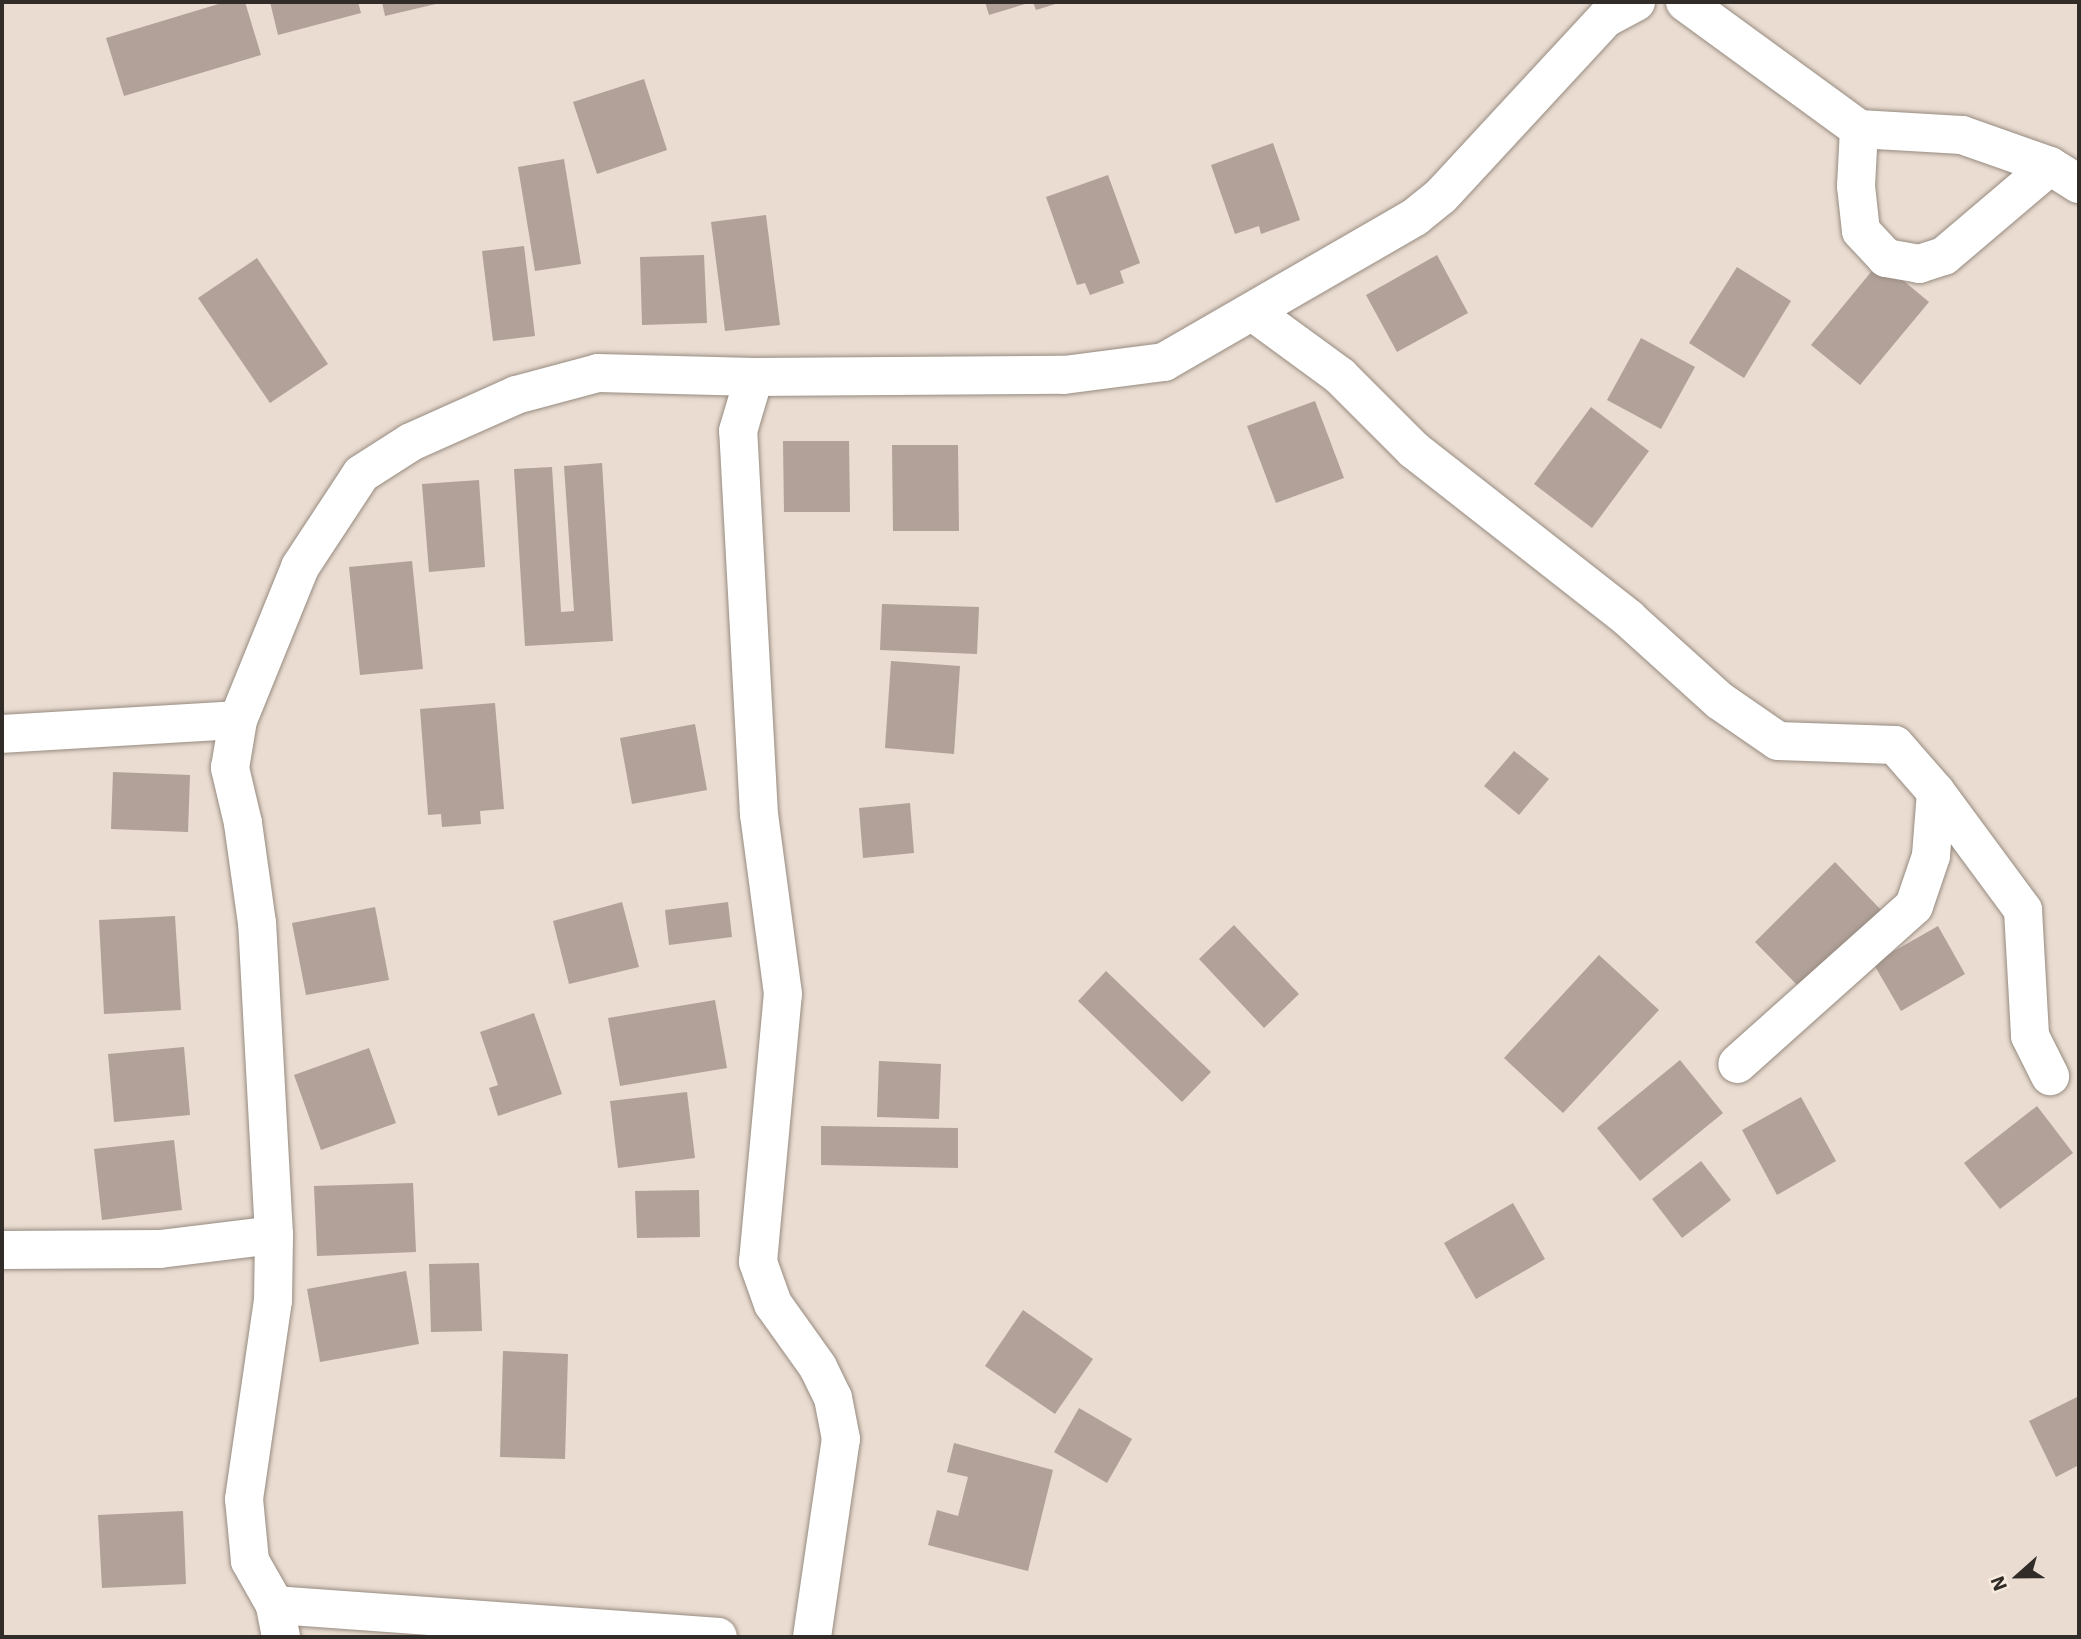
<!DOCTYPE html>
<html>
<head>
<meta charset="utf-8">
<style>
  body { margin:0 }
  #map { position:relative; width:2081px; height:1639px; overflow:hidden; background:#eadcd1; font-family:"IBM Plex Sans",sans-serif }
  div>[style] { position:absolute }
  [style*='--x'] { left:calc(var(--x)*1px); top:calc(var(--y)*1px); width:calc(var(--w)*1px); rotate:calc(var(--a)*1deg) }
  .building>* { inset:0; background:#b1a199 }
  .roads { filter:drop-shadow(0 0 2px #978b80) drop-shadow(0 0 2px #978b80) }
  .street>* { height:38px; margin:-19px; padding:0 19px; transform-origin:19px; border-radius:19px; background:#fff }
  span { translate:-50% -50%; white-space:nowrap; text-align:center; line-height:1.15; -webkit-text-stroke:7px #f7eade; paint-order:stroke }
  .frame { position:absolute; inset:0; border:4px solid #312c27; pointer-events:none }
  .north { position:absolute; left:1983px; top:1541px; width:70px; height:70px; -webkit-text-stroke:5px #f7eade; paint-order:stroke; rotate:249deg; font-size:19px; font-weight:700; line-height:28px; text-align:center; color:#312c27 }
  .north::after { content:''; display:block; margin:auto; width:24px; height:32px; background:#312c27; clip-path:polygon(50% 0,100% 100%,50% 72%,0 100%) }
</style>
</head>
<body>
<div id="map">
  <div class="building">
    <i style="clip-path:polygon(225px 2px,245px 2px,261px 55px,124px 96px,106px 38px)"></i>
    <i style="clip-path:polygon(270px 2px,358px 2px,361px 13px,278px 35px)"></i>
    <i style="clip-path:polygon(382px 2px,440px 2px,440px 3px,385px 16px)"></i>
    <i style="clip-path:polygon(985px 2px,1032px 2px,989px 15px)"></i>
    <i style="clip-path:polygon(1033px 2px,1062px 2px,1036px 10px)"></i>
    <i style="clip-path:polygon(644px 79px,667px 150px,597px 174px,573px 102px)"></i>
    <i style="clip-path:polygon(1273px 143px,1300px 220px,1261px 234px,1259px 226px,1235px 234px,1211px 165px)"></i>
    <i style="clip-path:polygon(564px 159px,581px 264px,535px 271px,518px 167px)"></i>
    <i style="clip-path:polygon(1108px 175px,1140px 263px,1120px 271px,1124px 283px,1090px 295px,1085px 283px,1077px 285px,1046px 197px)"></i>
    <i style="clip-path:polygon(766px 215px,780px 325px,725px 331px,711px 222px)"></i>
    <i style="clip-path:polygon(524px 246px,535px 336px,493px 341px,482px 251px)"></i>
    <i style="clip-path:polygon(704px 255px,707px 323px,642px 325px,640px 257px)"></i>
    <i style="clip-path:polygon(1437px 255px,1468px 313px,1397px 352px,1366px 295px)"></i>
    <i style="clip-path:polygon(257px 258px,328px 364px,270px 403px,198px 298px)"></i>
    <i style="clip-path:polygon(1880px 261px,1929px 302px,1860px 385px,1811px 345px)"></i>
    <i style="clip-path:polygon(1737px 267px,1791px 301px,1744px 378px,1689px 343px)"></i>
    <i style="clip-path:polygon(1641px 338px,1695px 367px,1661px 429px,1607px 400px)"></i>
    <i style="clip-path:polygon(1315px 401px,1344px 478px,1276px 503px,1247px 426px)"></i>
    <i style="clip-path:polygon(1591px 407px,1649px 451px,1592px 528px,1534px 484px)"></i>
    <i style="clip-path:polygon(783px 441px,849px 441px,850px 512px,784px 512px)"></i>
    <i style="clip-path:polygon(892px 445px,958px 445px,959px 531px,893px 531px)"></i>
    <i style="clip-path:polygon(602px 463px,613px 641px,525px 646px,514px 469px,552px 467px,561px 612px,574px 611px,564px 466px)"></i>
    <i style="clip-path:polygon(479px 480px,485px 567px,429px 572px,422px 484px)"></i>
    <i style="clip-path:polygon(412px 561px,423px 669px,360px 675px,349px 567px)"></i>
    <i style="clip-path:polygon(882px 604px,979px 607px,977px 654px,880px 650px)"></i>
    <i style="clip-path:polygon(891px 661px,960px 666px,954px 754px,885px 748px)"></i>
    <i style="clip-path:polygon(495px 703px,504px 809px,480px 811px,481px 824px,442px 827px,441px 814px,428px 815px,420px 709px)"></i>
    <i style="clip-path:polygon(695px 724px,707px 790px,632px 804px,620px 738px)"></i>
    <i style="clip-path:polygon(1514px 751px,1549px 779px,1519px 815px,1484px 786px)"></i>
    <i style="clip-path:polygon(113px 772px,190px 775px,188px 832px,111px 829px)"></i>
    <i style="clip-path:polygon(910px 803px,914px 853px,863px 858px,859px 808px)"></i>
    <i style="clip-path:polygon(1835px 862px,1883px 912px,1803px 991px,1755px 942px)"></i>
    <i style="clip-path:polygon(622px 902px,639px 967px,569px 984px,553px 921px)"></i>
    <i style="clip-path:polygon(728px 902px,732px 937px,669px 945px,665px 910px)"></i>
    <i style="clip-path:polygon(375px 907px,389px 980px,306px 995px,292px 923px)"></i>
    <i style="clip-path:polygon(175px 916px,181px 1010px,104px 1014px,99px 920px)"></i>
    <i style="clip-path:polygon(1234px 925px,1299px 994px,1264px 1028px,1199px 959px)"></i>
    <i style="clip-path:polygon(1938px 926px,1965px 974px,1901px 1011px,1873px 963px)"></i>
    <i style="clip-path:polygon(1599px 955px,1659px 1010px,1563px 1113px,1504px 1058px)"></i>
    <i style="clip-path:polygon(1106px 971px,1211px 1072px,1182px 1102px,1078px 1001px)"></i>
    <i style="clip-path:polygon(715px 1000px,727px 1068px,620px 1086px,608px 1018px)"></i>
    <i style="clip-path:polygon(534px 1013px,562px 1094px,498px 1116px,489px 1088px,498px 1085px,480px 1032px)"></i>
    <i style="clip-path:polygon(184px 1047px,190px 1115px,114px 1122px,108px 1054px)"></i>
    <i style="clip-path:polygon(369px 1048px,396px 1123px,321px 1150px,294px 1075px)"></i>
    <i style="clip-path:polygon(1680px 1060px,1723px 1113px,1640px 1181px,1597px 1128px)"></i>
    <i style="clip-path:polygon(879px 1061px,941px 1064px,939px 1119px,877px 1117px)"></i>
    <i style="clip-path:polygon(687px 1092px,695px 1158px,618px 1168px,610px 1101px)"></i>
    <i style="clip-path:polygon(1801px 1097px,1836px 1161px,1777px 1195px,1742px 1130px)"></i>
    <i style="clip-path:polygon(2037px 1106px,2073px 1153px,2000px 1209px,1964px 1163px)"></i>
    <i style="clip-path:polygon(821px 1126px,958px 1128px,958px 1168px,821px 1165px)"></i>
    <i style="clip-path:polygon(174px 1140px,182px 1210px,102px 1220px,94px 1149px)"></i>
    <i style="clip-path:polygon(1701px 1161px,1731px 1200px,1682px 1238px,1652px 1199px)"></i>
    <i style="clip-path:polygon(413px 1183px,416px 1252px,317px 1256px,314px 1186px)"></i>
    <i style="clip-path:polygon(699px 1190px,700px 1237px,637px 1238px,635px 1191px)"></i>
    <i style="clip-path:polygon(1513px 1203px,1545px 1259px,1476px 1299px,1444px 1243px)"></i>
    <i style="clip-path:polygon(479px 1263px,482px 1331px,431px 1332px,429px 1264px)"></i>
    <i style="clip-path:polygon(406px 1271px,419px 1344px,320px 1362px,307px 1289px)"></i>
    <i style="clip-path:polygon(1023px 1310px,1093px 1359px,1055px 1414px,985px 1366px)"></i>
    <i style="clip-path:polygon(503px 1351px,568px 1354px,565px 1459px,500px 1457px)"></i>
    <i style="clip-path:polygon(2079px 1396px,2079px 1465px,2056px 1477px,2029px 1421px)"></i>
    <i style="clip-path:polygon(1079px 1408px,1132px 1439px,1107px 1483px,1054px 1452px)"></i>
    <i style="clip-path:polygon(954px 1443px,1053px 1470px,1028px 1571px,928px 1545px,937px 1510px,958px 1516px,968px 1477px,947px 1472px)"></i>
    <i style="clip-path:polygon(183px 1511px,186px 1584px,102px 1588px,98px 1515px)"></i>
  </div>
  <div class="roads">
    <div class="street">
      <i style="--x:1685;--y:2;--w:215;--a:36.1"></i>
      <i style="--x:1859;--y:129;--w:103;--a:3.3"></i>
      <i style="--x:1962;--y:135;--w:93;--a:19.4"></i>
      <i style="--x:2050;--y:166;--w:34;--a:32"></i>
      <i style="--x:1859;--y:129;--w:57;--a:93"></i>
      <i style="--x:1856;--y:186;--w:45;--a:83.7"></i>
      <i style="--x:1861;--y:231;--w:37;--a:47"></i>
      <i style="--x:1886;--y:258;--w:34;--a:10"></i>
      <i style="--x:1919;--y:264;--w:26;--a:-18"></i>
      <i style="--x:1944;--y:256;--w:139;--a:-40.3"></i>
      <i style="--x:1254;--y:313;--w:107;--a:36.2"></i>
      <i style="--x:1340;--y:376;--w:105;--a:45"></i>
      <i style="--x:1414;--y:450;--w:272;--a:38.1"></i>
      <i style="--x:1628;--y:618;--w:124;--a:42.1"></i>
      <i style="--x:1720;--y:701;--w:70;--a:34.6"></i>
      <i style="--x:1778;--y:741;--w:117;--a:2"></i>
      <i style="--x:1895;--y:745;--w:62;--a:48.9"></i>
      <i style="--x:1936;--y:792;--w:64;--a:94.5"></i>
      <i style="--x:1931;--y:856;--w:53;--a:108.8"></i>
      <i style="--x:1914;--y:906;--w:237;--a:138.2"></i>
      <i style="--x:2;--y:734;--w:236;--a:-3.4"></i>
      <i style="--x:1936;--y:792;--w:147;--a:53.6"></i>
      <i style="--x:2023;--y:910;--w:126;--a:86.8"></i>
      <i style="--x:2030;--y:1036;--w:45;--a:63.4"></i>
      <i style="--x:2;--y:1250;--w:158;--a:-0.4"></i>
      <i style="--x:160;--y:1249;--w:115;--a:-7"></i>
      <i style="--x:275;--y:1605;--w:51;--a:-119.6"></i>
      <i style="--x:250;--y:1561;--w:62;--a:-95.5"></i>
      <i style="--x:244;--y:1499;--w:200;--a:-81.7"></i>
      <i style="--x:273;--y:1301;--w:66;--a:-89.1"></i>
      <i style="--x:274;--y:1235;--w:312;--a:-93.1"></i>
      <i style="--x:257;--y:923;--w:101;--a:-98"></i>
      <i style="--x:243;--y:823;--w:57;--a:-103.3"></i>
      <i style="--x:230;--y:768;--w:49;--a:-80.5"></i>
      <i style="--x:238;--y:720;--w:165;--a:-67.9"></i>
      <i style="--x:300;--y:567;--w:111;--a:-56.7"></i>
      <i style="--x:361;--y:474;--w:59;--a:-32.6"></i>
      <i style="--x:411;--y:442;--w:115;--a:-24.1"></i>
      <i style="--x:516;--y:395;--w:85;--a:-15"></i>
      <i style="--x:598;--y:373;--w:156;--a:1.5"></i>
      <i style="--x:281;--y:1637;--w:33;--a:-101"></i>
      <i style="--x:275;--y:1605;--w:444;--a:4.1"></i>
      <i style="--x:812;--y:1637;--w:200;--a:-81.7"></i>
      <i style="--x:841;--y:1439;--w:42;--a:-101"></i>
      <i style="--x:833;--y:1398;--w:34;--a:-116"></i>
      <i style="--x:818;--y:1367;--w:77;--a:-125.5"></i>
      <i style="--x:773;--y:1304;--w:45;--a:-109.7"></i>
      <i style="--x:758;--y:1262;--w:269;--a:-84.7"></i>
      <i style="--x:783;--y:994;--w:181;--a:-97.6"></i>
      <i style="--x:759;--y:815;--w:385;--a:-93.1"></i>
      <i style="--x:738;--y:431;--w:56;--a:-73.5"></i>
      <i style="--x:754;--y:377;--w:310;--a:-0.4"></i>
      <i style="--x:1064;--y:375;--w:101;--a:-7.4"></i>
      <i style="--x:1164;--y:362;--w:290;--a:-30"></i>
      <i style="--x:1415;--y:217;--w:33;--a:-39"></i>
      <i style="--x:1441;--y:196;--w:243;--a:-47.2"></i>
      <i style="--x:1606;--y:18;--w:34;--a:-28"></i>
    </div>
  </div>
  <div class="frame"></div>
  <div class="north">N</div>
</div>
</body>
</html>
